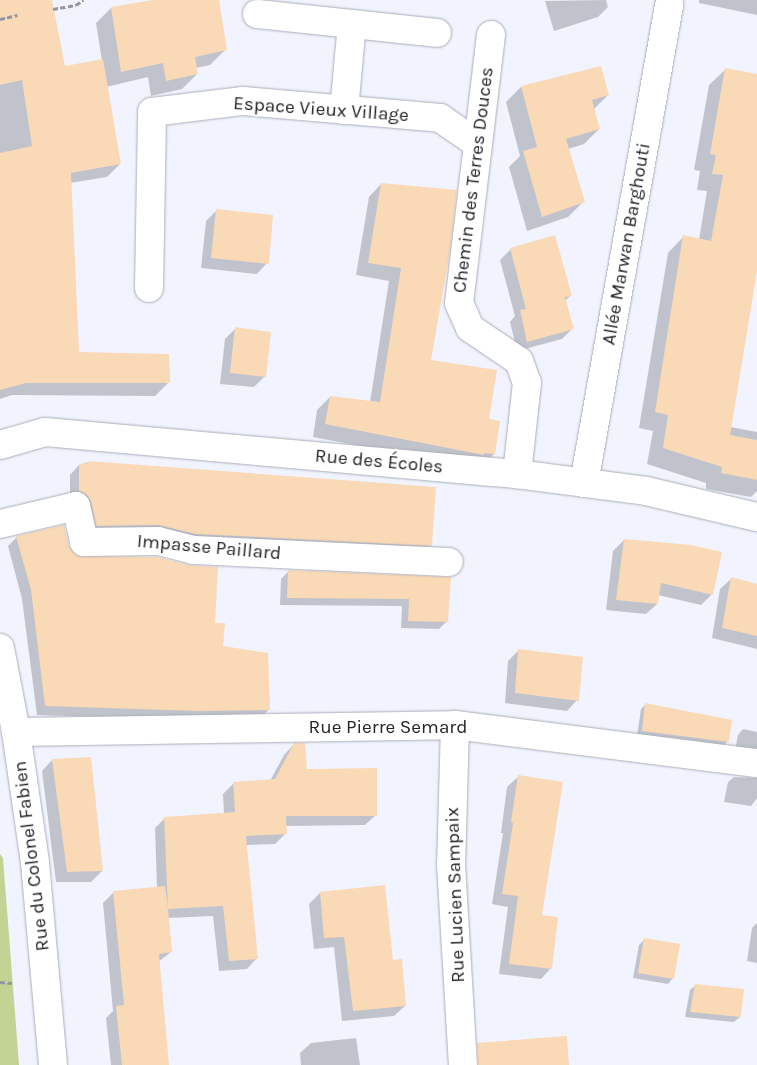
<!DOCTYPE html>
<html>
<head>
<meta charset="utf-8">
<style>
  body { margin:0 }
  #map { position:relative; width:757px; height:1065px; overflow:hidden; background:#f1f4ff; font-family:Karla,sans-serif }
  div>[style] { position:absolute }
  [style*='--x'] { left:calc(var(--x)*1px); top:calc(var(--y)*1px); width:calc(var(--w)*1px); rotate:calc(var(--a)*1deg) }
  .green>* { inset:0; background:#c2d393 }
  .shadow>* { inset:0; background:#0003 }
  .building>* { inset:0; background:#f9d9b6 }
  .path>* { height:3px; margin-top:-1.5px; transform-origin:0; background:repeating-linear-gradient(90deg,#94979e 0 5px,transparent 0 7.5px) }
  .roads { filter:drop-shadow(0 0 1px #aaadb7) drop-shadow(0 0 1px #aaadb7) }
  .minor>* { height:28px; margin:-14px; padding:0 14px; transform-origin:14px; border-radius:14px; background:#fff }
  span { translate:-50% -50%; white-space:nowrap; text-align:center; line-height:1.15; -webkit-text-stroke:4px #fff; paint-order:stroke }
  .street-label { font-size:19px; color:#222427 }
</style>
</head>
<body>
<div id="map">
  <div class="green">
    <i style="clip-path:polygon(0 854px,3px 858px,19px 1065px,0 1065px)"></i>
  </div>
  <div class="shadow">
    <i style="clip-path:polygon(0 0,51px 0,64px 67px,102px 61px,96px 23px,111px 8px,158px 0,204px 0,225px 50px,210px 65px,196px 68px,197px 74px,182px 89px,151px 96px,148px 77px,106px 87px,120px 164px,107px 177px,70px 183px,78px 353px,168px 383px,155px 396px,12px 395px,0 399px)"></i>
    <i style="clip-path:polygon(606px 0,608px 7px,598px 17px,554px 31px,545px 1px)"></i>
    <i style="clip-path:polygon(699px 0,757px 0,757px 15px,699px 3px)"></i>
    <i style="clip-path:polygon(726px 69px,757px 75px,757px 261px,730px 427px,757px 432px,757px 491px,751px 497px,706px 489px,706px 483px,647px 464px,653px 431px,639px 428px,668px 253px,684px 236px,699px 240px,707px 191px,697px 190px,700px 171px,694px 170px,709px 85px)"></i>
    <i style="clip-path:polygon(521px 87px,608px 95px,593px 110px,599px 129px,584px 144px,568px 149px,583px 202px,568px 217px,527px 231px,509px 167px,520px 156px,506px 102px)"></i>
    <i style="clip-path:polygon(381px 184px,430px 362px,488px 420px,494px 454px,481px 466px,470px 467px,313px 437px,317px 410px,330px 397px,370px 402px,389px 281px,356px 275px,369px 197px)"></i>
    <i style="clip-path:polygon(216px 211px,267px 263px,257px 274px,201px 268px,206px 221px)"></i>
    <i style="clip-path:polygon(511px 249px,571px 295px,565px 301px,572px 329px,562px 339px,517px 351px,510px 322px,515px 316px,500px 260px)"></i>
    <i style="clip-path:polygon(236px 328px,265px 376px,254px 387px,220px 384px,225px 339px)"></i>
    <i style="clip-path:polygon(88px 462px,431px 545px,421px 555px,87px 535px,70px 500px,70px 475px,79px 465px)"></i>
    <i style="clip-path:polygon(17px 537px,68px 546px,77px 558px,214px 624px,222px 647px,269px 709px,260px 719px,189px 720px,37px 715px,22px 599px,8px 546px)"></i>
    <i style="clip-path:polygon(624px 540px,712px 594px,701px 605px,658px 595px,657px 604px,646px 614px,606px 610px,613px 551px)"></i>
    <i style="clip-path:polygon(289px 571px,450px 578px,447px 621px,439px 629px,401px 628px,402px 606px,280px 605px,281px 579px)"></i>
    <i style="clip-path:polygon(731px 579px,757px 585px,757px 649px,712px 638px,720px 589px)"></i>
    <i style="clip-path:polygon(519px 650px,577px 700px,567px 711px,505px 703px,508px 661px)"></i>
    <i style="clip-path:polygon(646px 704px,731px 721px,727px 742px,722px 747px,637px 736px,641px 709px)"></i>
    <i style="clip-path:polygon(743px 729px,757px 732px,757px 754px,735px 750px,738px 735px)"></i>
    <i style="clip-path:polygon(294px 744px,305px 770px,376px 815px,365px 825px,285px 826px,286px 833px,275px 844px,246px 845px,257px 958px,247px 969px,219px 971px,213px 916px,167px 918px,171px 952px,158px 962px,168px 1065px,181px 1065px,111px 1065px,106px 1018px,113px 1011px,103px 903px,113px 893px,157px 888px,155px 828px,165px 818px,224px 814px,223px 794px,233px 784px,270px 781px,284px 755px)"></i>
    <i style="clip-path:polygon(52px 760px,102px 871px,91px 882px,56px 882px,42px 771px)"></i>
    <i style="clip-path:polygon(518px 777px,551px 968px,541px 979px,499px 974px,508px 907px,492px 904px,503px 833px,501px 833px,507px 787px)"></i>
    <i style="clip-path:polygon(734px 777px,757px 778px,757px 798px,751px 806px,724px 802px,728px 782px)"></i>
    <i style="clip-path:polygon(320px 893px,392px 962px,405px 1006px,394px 1016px,342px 1021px,334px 947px,314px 949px,309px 904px)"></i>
    <i style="clip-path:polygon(757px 923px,757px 963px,747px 961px,752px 928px)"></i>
    <i style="clip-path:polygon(644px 940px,673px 978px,668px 984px,633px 978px,639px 945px)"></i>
    <i style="clip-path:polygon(696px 985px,740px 1017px,734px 1022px,685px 1017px,690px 990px)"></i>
    <i style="clip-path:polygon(356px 1038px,360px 1065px,301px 1065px,300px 1053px,311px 1043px)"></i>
  </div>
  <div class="building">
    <i style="clip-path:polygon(0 0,52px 0,65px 66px,103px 59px,121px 164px,71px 173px,79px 352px,169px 354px,170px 383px,26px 383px,0 390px,0 153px,32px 146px,22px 80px,0 85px)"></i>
    <i style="clip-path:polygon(153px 0,219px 0,227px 50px,195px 57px,198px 74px,166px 81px,163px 63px,121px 72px,111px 7px)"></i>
    <i style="clip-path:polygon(601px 66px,609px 95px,592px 100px,600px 129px,566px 139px,585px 202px,542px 217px,523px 151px,537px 147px,521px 86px)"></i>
    <i style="clip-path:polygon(725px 68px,757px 74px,757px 271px,730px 435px,757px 440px,757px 480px,721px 473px,722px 467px,663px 448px,668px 415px,655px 412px,683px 235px,711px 241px,723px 175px,712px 174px,716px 155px,710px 154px)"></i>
    <i style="clip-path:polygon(381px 183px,457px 190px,450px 251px,431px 360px,497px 370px,489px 419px,500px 421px,495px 454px,484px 453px,484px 455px,325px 424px,330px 396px,380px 402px,401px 268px,368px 263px)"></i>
    <i style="clip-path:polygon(216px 209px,273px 215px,269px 264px,211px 258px)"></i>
    <i style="clip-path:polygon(555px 235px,572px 296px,565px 297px,574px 329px,527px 342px,520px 310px,526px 309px,510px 248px)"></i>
    <i style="clip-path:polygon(235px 327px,271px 332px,266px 377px,230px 373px)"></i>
    <i style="clip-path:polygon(88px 461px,436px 487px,432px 546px,195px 534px,158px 525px,96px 526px,91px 502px,87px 495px,79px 491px,79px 464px,88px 463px)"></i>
    <i style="clip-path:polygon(64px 525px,69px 546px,78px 556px,156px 557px,189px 565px,218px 567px,215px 623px,225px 623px,223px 646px,268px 653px,270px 710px,199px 711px,45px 706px,31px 590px,16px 536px)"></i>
    <i style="clip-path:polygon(624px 539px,691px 545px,722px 552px,713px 595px,661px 583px,658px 604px,616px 600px)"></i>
    <i style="clip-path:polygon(288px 570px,451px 577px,448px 622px,408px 621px,409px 599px,287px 598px)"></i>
    <i style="clip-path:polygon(731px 577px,757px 584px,757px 636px,722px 628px)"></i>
    <i style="clip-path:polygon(518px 649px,583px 657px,579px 701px,515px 693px)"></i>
    <i style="clip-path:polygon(645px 703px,732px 720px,729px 742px,642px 731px)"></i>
    <i style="clip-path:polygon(294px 743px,305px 743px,307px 769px,377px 768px,377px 816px,286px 816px,287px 834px,246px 836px,258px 959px,229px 961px,223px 906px,168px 909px,172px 952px,159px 954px,169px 1065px,122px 1065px,116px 1006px,124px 1005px,113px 891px,165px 886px,168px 908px,164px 817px,235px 812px,233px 782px,275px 779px)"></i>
    <i style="clip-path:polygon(91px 757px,103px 871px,67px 872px,52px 759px)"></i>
    <i style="clip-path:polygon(518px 775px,563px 782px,542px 915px,558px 917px,552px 969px,509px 964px,518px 896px,502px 894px,513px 823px,511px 822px)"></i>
    <i style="clip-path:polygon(385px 885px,393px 960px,402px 959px,406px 1006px,353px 1011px,344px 937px,324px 938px,320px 892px)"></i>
    <i style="clip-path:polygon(644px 938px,680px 944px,674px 979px,638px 973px)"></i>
    <i style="clip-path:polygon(695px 984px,744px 989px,741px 1017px,690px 1012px)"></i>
    <i style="clip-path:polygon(567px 1036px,569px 1065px,478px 1065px,477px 1043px)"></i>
  </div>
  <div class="path">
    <i style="--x:53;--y:9;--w:23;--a:-10"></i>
    <i style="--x:76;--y:5;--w:9;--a:-36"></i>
    <i style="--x:0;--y:19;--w:18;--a:-13"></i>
    <i style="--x:0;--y:982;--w:12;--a:5"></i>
  </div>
  <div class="roads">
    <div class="minor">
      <i style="--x:257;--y:14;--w:181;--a:6"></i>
      <i style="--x:491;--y:35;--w:270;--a:96.8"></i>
      <i style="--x:459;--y:303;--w:27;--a:66"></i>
      <i style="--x:470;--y:328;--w:59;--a:34"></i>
      <i style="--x:519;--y:361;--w:23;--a:70"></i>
      <i style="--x:527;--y:383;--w:92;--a:96.3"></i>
      <i style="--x:344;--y:110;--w:86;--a:-84.7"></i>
      <i style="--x:149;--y:288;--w:176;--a:-89"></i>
      <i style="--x:152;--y:112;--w:92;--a:-6.9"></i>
      <i style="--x:243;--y:101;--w:198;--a:4.9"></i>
      <i style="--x:440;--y:118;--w:46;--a:34.4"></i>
      <i style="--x:0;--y:445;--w:47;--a:-16.1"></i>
      <i style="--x:45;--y:432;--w:474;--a:5.1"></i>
      <i style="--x:517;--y:474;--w:130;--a:7.5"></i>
      <i style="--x:646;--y:491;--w:114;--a:13.2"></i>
      <i style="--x:584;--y:483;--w:486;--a:-79.9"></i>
      <i style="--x:0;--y:524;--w:78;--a:-13.3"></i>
      <i style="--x:76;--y:506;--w:37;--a:77"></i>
      <i style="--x:84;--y:542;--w:74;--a:-0.8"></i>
      <i style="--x:158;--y:541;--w:36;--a:14"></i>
      <i style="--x:193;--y:550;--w:256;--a:2.7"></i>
      <i style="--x:0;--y:648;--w:86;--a:79.2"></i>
      <i style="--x:16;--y:732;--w:132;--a:81.7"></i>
      <i style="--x:35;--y:863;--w:203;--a:84.9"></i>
      <i style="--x:455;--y:725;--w:139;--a:91.6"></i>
      <i style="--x:451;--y:864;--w:201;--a:86.6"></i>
      <i style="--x:16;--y:732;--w:439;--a:-0.9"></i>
      <i style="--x:455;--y:725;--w:304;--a:7.2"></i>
    </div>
  </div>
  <div class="street-label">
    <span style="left:321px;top:110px;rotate:4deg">Espace Vieux Village</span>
    <span style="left:474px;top:180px;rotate:-83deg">Chemin des Terres Douces</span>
    <span style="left:627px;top:244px;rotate:-80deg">Allée Marwan Barghouti</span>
    <span style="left:379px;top:462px;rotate:5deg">Rue des Écoles</span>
    <span style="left:209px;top:548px;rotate:5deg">Impasse Paillard</span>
    <span style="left:388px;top:728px">Rue Pierre Semard</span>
    <span style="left:32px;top:856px;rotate:-97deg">Rue du Colonel Fabien</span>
    <span style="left:456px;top:895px;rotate:-92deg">Rue Lucien Sampaix</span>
  </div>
</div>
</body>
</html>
